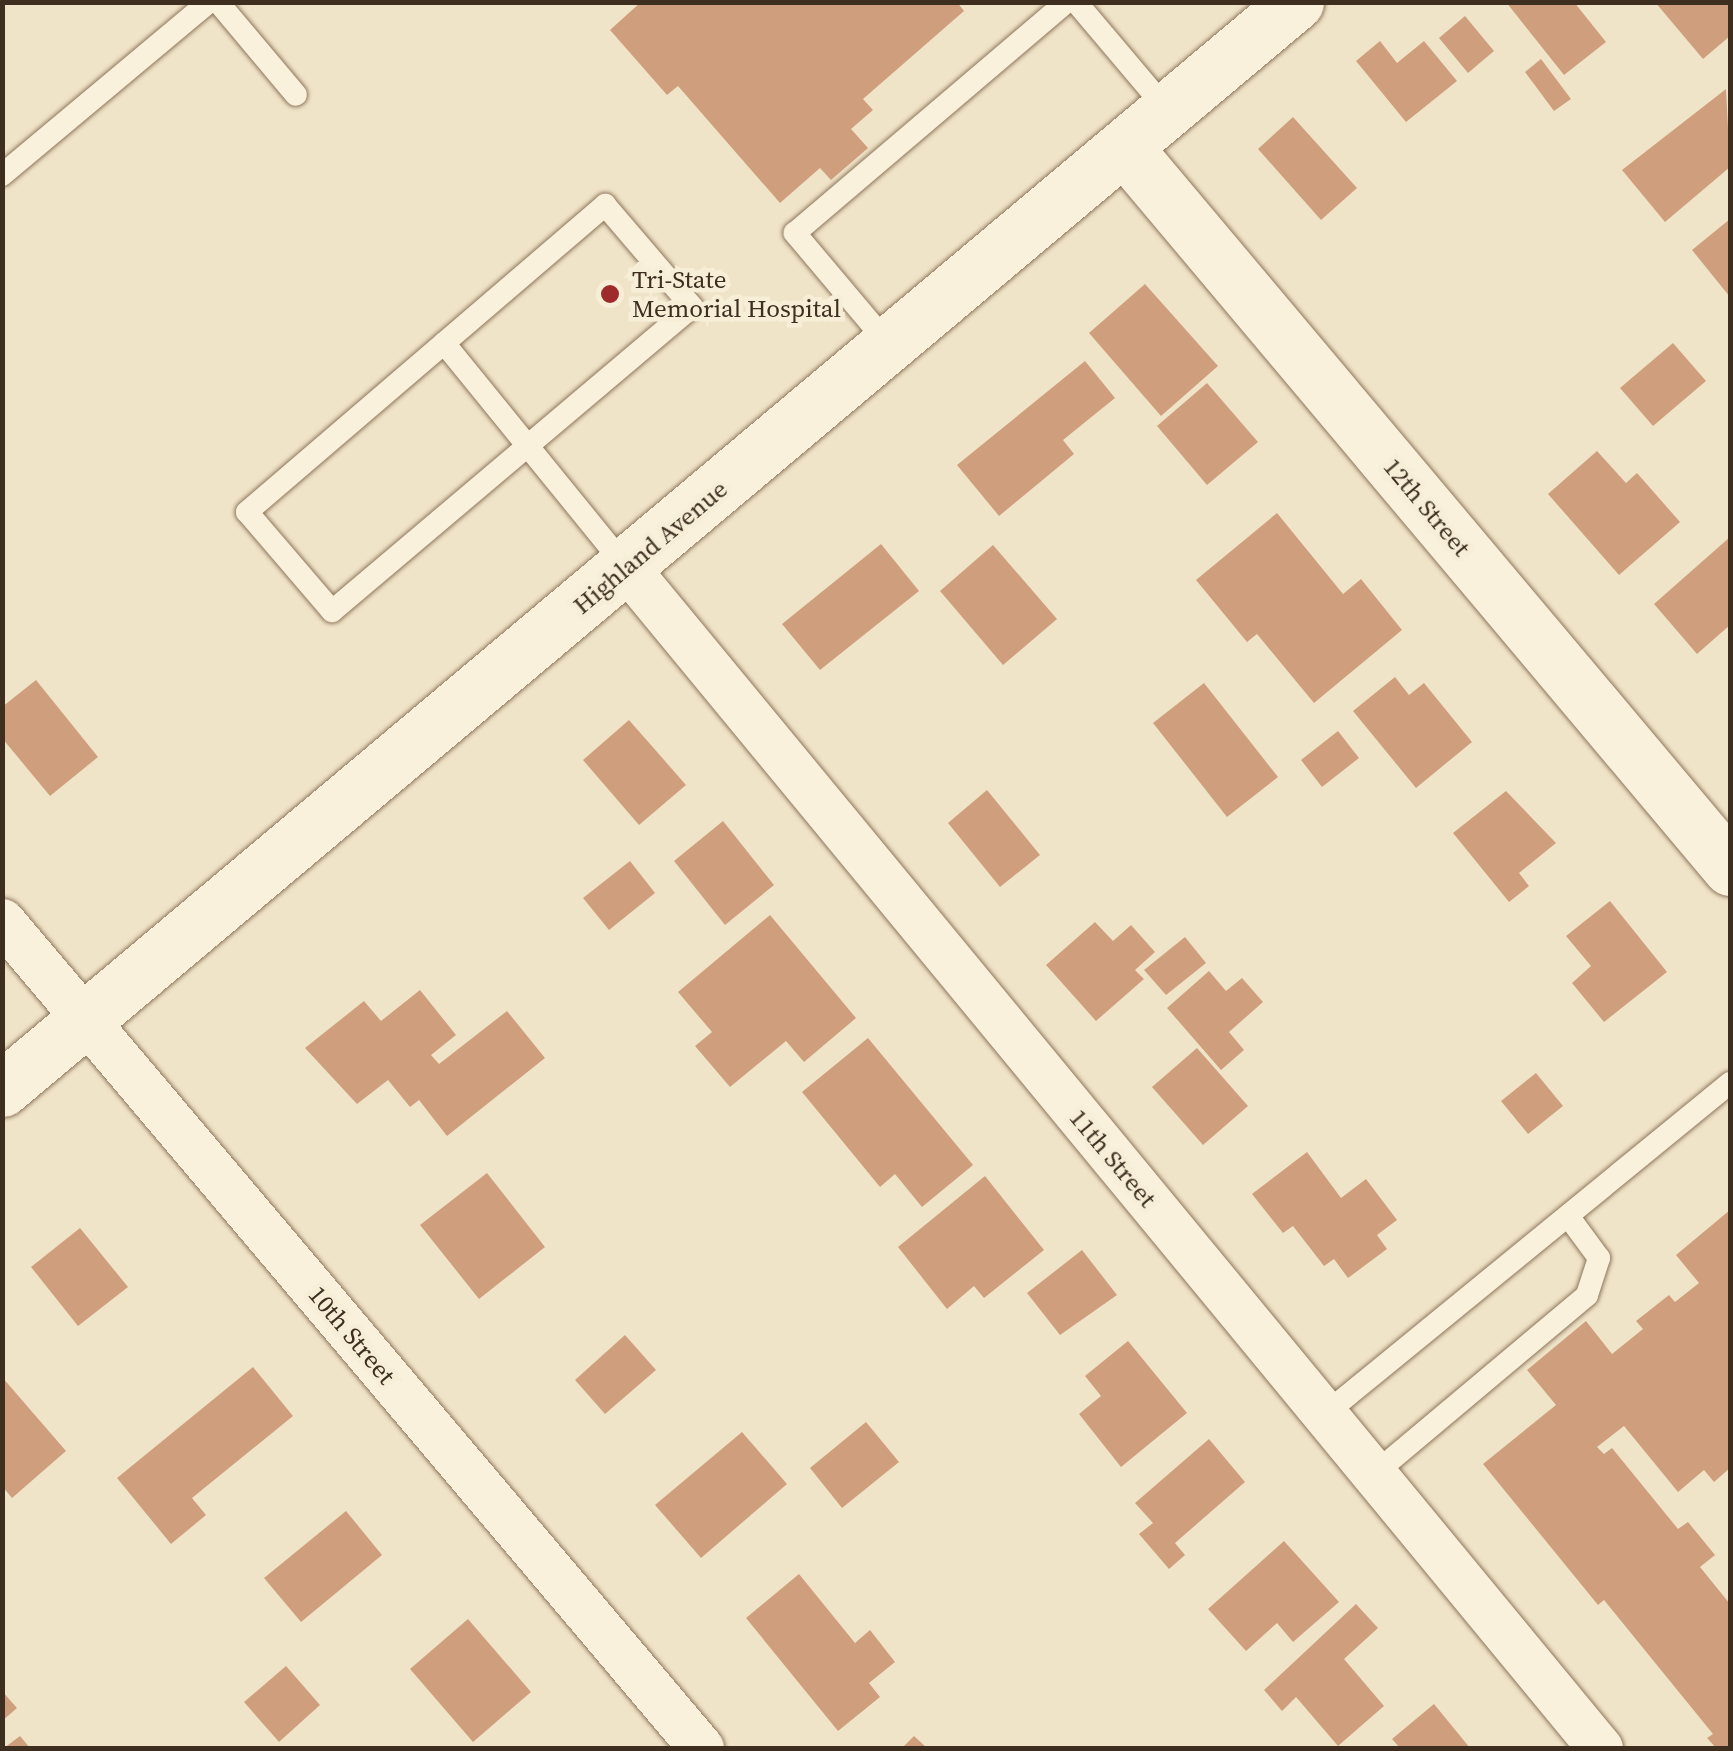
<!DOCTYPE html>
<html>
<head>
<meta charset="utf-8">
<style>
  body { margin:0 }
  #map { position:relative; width:1733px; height:1751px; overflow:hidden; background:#f0e4c8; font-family:"Source Serif 4",serif }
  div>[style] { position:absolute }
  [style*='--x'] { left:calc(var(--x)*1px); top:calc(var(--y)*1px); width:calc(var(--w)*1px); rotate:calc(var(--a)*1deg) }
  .building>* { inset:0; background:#cf9f7d }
  .roads { filter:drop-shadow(0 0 2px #8d765c) drop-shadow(0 0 2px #8d765c) }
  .lane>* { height:22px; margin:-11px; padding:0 11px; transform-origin:11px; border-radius:11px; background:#faf1dc }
  .street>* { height:45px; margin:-22.5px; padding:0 22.5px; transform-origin:22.5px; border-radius:22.5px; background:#faf1dc }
  .secondary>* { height:55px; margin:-27.5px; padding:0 27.5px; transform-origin:27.5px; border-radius:27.5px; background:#faf1dc }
  .dots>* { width:28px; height:28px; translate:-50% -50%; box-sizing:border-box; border:5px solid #f7eed8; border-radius:50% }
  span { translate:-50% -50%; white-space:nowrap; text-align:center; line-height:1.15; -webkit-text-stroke:9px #f7eed8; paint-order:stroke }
  .poi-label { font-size:25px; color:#3d2e20 }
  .left { translate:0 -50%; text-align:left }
  .street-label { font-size:25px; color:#3d2e20 }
  .frame { position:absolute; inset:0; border:5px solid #3d2e20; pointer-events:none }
</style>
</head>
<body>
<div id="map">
  <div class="building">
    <i style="clip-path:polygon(641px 2px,957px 2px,964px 11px,863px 99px,873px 110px,851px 129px,868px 148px,831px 180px,820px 168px,780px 203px,678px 86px,667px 95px,610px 30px)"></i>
    <i style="clip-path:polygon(1506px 2px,1574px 2px,1606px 42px,1564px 75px)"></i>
    <i style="clip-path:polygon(1655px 2px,1730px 2px,1730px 36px,1703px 59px)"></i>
    <i style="clip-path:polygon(1465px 16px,1494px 51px,1468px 73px,1439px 38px)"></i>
    <i style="clip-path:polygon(1380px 41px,1397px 63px,1424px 41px,1457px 81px,1406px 122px,1356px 61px)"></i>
    <i style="clip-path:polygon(1541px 59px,1571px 99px,1554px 111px,1525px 72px)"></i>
    <i style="clip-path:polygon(1726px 89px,1730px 167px,1665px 222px,1622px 170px)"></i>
    <i style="clip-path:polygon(1293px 117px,1357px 188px,1321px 220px,1258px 149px)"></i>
    <i style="clip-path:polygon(1730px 219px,1730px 297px,1692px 250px)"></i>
    <i style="clip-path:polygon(1145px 284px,1218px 366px,1161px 416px,1089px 333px)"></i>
    <i style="clip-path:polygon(1673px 343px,1706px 381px,1653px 426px,1620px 388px)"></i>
    <i style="clip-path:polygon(1085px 361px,1115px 398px,1063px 440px,1074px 454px,999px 516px,957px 465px)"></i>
    <i style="clip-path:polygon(1207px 383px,1258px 442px,1207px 485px,1157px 426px)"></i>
    <i style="clip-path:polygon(1597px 451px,1626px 483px,1637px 473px,1680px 522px,1619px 575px,1548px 494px)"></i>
    <i style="clip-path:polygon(1277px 513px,1343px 594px,1361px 579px,1402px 630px,1314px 703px,1257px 634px,1247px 642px,1196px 580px)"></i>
    <i style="clip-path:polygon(1730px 537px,1730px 625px,1697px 654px,1654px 604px)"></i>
    <i style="clip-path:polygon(881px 544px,919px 591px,820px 670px,782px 624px)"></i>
    <i style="clip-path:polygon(993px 545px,1057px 619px,1003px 665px,940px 591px)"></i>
    <i style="clip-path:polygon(1395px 677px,1409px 695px,1424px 683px,1472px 742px,1416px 788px,1353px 711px)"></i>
    <i style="clip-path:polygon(36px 680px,98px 757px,50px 796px,2px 738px,2px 707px)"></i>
    <i style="clip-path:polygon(1204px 683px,1278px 777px,1227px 817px,1153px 723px)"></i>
    <i style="clip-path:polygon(629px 720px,686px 785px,639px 825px,583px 760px)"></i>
    <i style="clip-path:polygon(1338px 731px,1359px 758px,1322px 787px,1301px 760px)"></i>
    <i style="clip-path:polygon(987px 790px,1040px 855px,1000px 887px,948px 823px)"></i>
    <i style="clip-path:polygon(1506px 791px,1556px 843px,1519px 873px,1529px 886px,1509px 902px,1453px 833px)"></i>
    <i style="clip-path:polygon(723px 821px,774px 885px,725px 925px,674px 861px)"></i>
    <i style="clip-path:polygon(630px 861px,655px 893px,609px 930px,583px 898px)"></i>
    <i style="clip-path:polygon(1610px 901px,1667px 972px,1604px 1022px,1572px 983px,1591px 966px,1566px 936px)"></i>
    <i style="clip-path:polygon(770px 915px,856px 1018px,804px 1062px,786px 1041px,730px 1087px,695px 1046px,712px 1032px,678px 992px)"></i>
    <i style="clip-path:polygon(1095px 922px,1113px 941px,1131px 925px,1155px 952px,1135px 970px,1144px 979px,1096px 1021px,1046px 965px)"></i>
    <i style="clip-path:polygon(1185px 937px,1206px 963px,1166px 995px,1144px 970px)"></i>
    <i style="clip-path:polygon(1209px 971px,1226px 991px,1242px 978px,1263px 1002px,1229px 1032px,1244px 1050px,1221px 1070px,1167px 1008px)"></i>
    <i style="clip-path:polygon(420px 990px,456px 1035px,431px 1055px,439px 1064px,507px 1011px,545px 1058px,447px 1136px,419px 1100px,410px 1107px,388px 1080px,357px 1104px,305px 1048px,364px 1001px,381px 1021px)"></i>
    <i style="clip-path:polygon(868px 1038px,973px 1165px,922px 1207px,895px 1174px,880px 1187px,802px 1092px)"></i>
    <i style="clip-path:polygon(1197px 1048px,1248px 1106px,1203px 1145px,1152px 1087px)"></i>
    <i style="clip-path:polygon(1536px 1073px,1563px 1106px,1528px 1134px,1501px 1101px)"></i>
    <i style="clip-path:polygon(1307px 1152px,1341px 1198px,1366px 1179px,1397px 1220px,1377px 1235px,1387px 1249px,1348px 1278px,1334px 1259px,1324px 1266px,1293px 1226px,1283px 1233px,1252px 1194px)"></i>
    <i style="clip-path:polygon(487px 1173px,545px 1247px,479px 1299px,420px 1225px)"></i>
    <i style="clip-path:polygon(985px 1176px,1044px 1250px,984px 1298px,974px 1286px,947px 1309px,898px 1247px)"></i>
    <i style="clip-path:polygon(1730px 1210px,1730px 1468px,1714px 1482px,1704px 1470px,1678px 1492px,1624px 1426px,1597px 1447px,1604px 1454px,1612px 1448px,1678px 1529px,1688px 1522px,1715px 1555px,1700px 1567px,1730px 1604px,1730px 1748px,1716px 1748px,1707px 1738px,1713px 1734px,1604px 1600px,1598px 1605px,1483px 1464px,1556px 1405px,1527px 1370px,1586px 1321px,1612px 1354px,1643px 1329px,1636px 1321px,1669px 1295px,1675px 1302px,1699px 1283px,1676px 1255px)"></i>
    <i style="clip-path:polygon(80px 1228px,128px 1287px,78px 1326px,31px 1267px)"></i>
    <i style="clip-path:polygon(1082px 1250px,1117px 1295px,1060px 1335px,1027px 1293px)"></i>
    <i style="clip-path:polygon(625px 1335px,656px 1370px,605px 1414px,575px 1380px)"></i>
    <i style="clip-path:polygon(1128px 1341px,1187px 1413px,1121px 1467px,1079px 1414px,1101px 1396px,1085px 1376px)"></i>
    <i style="clip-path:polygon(253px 1367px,293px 1416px,192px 1498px,206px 1515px,171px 1544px,117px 1478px)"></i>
    <i style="clip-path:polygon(2px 1377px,66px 1451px,12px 1498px,2px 1486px)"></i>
    <i style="clip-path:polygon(866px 1422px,899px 1462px,842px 1508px,810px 1468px)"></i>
    <i style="clip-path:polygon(742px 1432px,787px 1484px,701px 1558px,655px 1505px)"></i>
    <i style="clip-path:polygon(1209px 1439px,1245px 1482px,1175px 1543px,1185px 1555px,1169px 1569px,1139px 1534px,1153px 1523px,1135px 1503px)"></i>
    <i style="clip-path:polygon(346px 1511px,382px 1555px,301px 1622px,264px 1578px)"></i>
    <i style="clip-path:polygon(1284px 1541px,1339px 1602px,1293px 1642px,1277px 1623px,1246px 1651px,1208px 1609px)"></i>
    <i style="clip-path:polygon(799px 1574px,855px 1643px,870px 1630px,895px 1662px,869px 1683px,880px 1697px,838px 1731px,746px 1618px)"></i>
    <i style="clip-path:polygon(1356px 1604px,1378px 1628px,1344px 1659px,1384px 1706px,1338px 1746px,1296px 1697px,1282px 1711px,1264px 1690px)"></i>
    <i style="clip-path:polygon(468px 1619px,531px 1692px,473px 1742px,410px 1669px)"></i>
    <i style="clip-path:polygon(286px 1666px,320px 1705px,279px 1742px,244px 1702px)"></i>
    <i style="clip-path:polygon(2px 1691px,17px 1708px,2px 1721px)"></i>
    <i style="clip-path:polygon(1434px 1704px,1470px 1748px,1400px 1748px,1392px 1739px)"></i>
    <i style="clip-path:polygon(20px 1736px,30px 1748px,4px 1748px)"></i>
    <i style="clip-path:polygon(914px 1736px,927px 1748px,902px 1748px)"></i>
  </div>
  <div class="roads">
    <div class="lane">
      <i style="--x:218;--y:2;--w:121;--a:50"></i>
      <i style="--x:1076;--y:2;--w:143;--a:49.8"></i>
      <i style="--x:2;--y:175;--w:270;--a:-39.9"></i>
      <i style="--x:605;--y:205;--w:134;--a:49.5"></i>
      <i style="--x:692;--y:307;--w:471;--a:139.8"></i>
      <i style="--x:332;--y:611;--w:130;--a:-130.6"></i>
      <i style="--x:247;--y:512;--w:472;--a:-40.6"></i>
      <i style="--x:444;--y:343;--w:289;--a:50.9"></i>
      <i style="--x:890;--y:346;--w:148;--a:-130.1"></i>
      <i style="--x:795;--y:233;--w:356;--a:-40.4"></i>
      <i style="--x:1325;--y:1414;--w:523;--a:-39.26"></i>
      <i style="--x:1374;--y:1474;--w:278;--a:-40"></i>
      <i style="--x:1587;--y:1295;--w:39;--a:-72"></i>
      <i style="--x:1599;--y:1258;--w:52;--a:-126.4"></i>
    </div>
    <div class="street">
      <i style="--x:626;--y:567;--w:1531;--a:50.49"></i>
      <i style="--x:2;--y:921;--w:1083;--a:49.79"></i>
    </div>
    <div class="secondary">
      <i style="--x:1124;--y:147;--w:942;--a:49.95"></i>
      <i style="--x:2;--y:1089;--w:1690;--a:-40.03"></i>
    </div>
  </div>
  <div class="dots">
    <i style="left:610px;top:294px;background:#9e2a2b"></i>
  </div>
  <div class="poi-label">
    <span class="left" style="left:632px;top:294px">Tri-State<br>Memorial Hospital</span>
  </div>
  <div class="street-label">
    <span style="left:1427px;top:507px;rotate:50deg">12th Street</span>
    <span style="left:650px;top:547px;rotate:-40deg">Highland Avenue</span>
    <span style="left:1113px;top:1158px;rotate:50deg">11th Street</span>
    <span style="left:352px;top:1335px;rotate:50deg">10th Street</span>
  </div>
  <div class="frame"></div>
</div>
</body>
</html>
